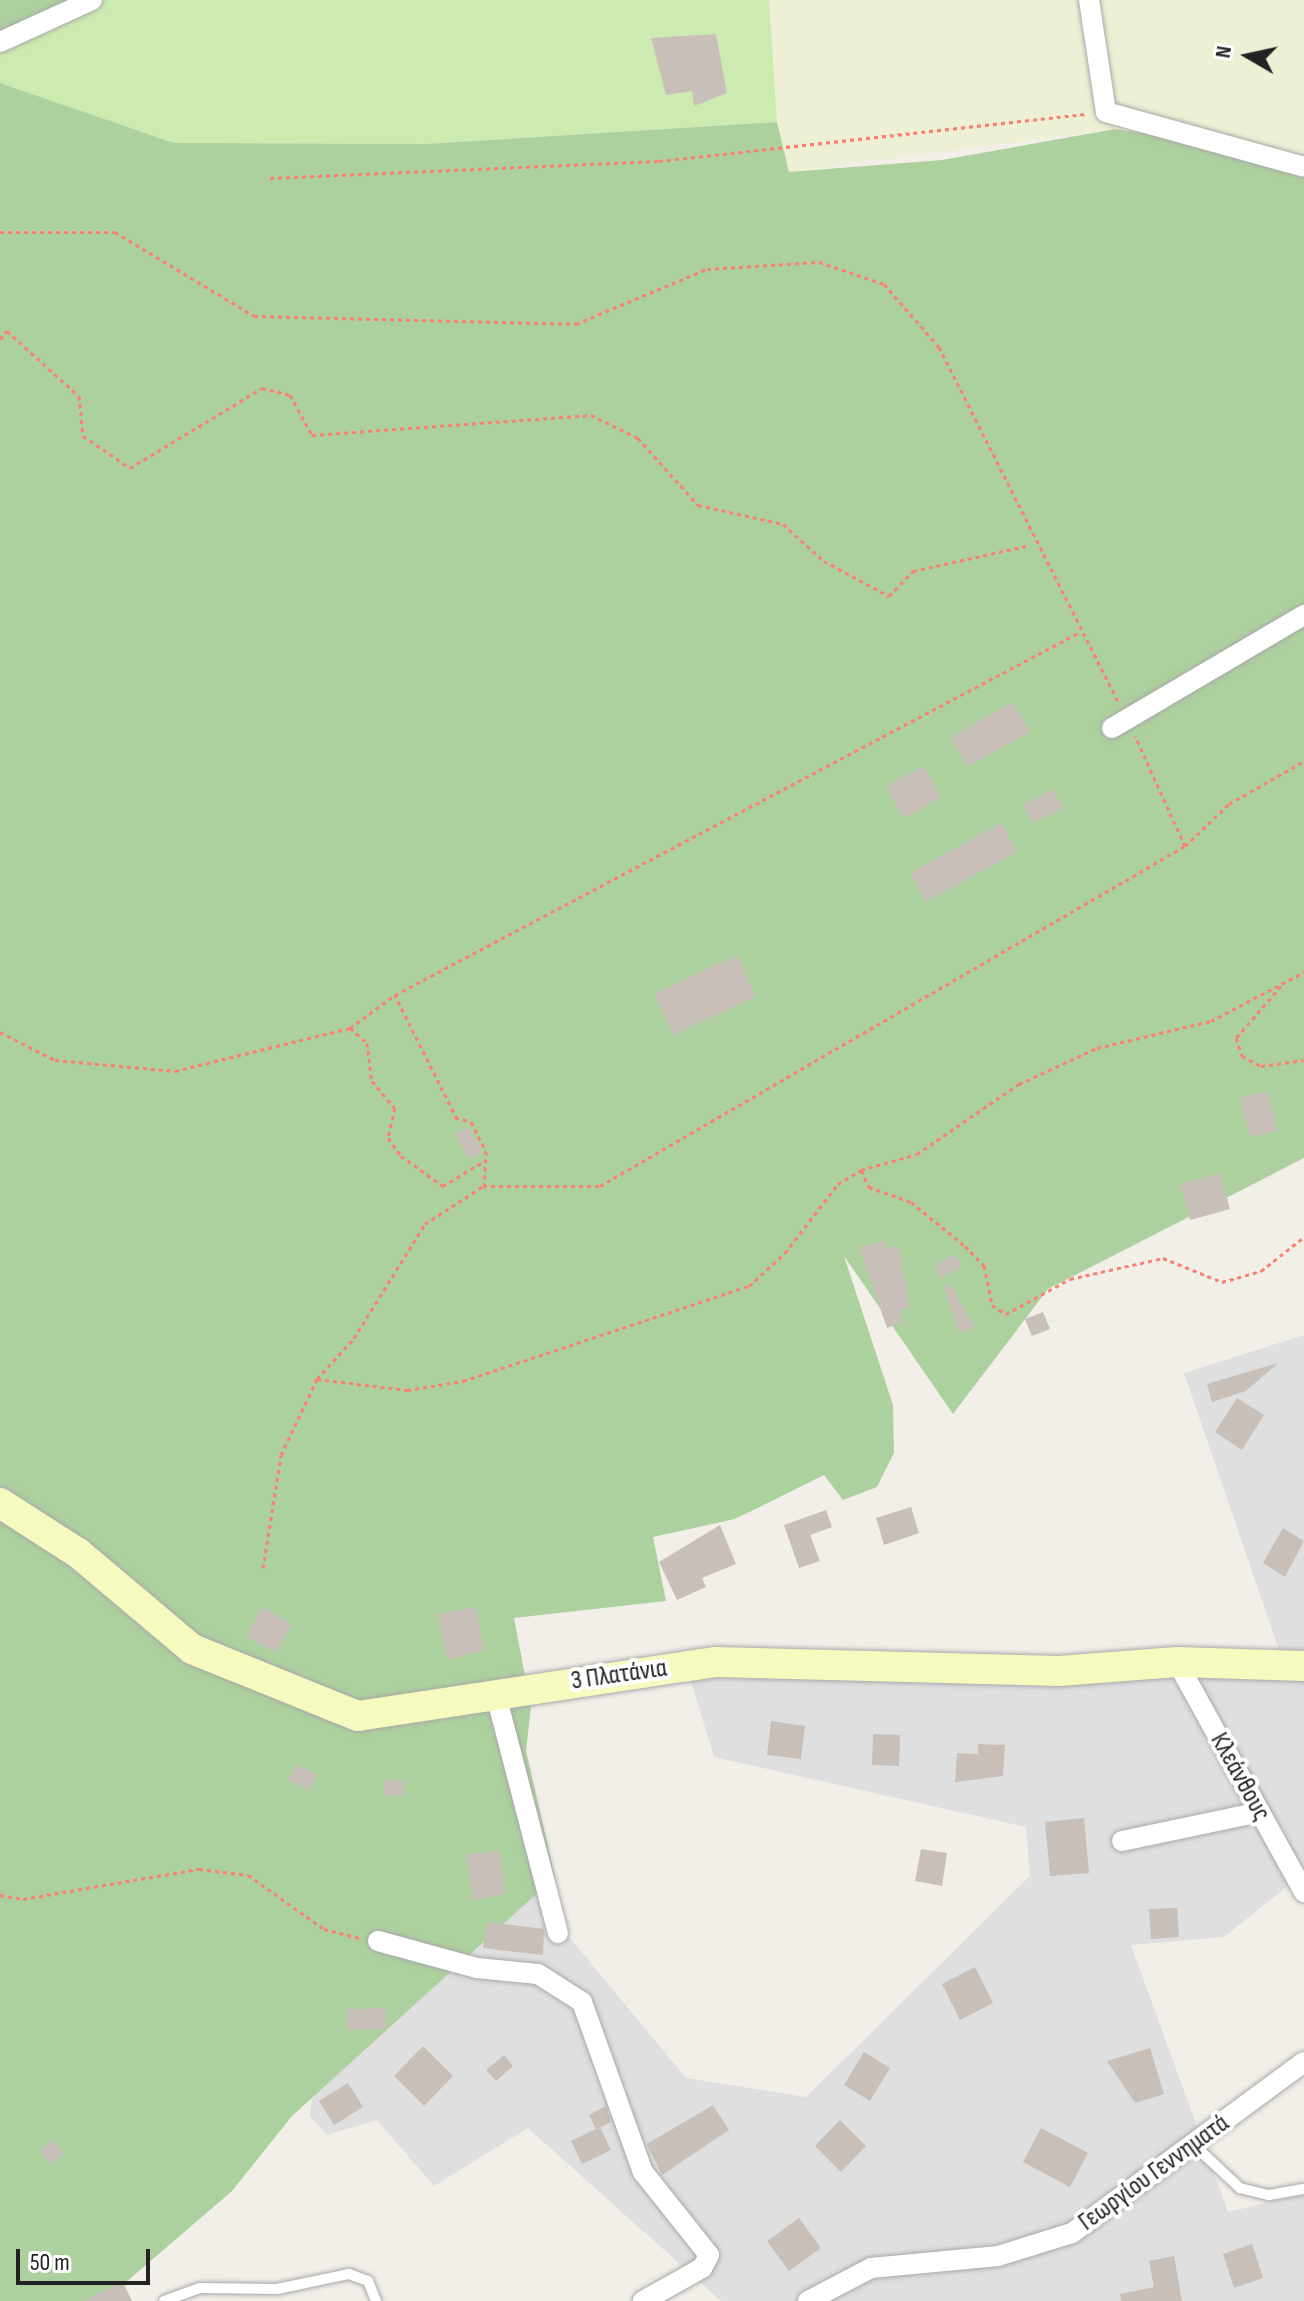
<!DOCTYPE html>
<html>
<head>
<meta charset="utf-8">
<style>
  body { margin:0 }
  #map { position:relative; width:1304px; height:2301px; overflow:hidden; background:#f2efe9; font-family:"Sofia Sans Condensed",sans-serif }
  div>[style] { position:absolute }
  [style*='--x'] { left:calc(var(--x)*1px); top:calc(var(--y)*1px); width:calc(var(--w)*1px); rotate:calc(var(--a)*1deg) }
  .residential>* { inset:0; background:#e0dfdf }
  .farmland>* { inset:0; background:#eef0d5 }
  .grass>* { inset:0; background:#cdebb0 }
  .forest>* { inset:0; background:#add19e }
  .building>* { inset:0; background:#c7bfb8 }
  .path>* { height:3px; margin-top:-1.5px; transform-origin:0; background:repeating-linear-gradient(90deg,#fa8072 0 4px,transparent 0 8px) }
  .roads { filter:drop-shadow(0 0 2px #a9a9a9) drop-shadow(0 0 2px #a9a9a9) }
  .lane>* { height:10px; margin:-5px; padding:0 5px; transform-origin:5px; border-radius:5px; background:#fff }
  .street>* { height:20px; margin:-10px; padding:0 10px; transform-origin:10px; border-radius:10px; background:#fff }
  .secondary>* { height:30px; margin:-15px; padding:0 15px; transform-origin:15px; border-radius:15px; background:#f7fabf }
  span { translate:-50% -50%; white-space:nowrap; text-align:center; line-height:1.15; -webkit-text-stroke:8px #fff; paint-order:stroke }
  .street-label { font-size:26px; color:#222 }
  .north { position:absolute; left:1208px; top:16px; width:80px; height:80px; -webkit-text-stroke:6px #fff; paint-order:stroke; rotate:279deg; font-size:22px; font-weight:700; line-height:32px; text-align:center; color:#222 }
  .north::after { content:''; display:block; margin:auto; width:28px; height:36px; background:#222; clip-path:polygon(50% 0,100% 100%,50% 72%,0 100%) }
  .scale { position:absolute; left:16px; top:2249px; width:134px; height:36px; box-sizing:border-box; border:4px solid #222; border-top:0; padding-left:10px; font-size:24px; line-height:28px; white-space:nowrap; color:#222; -webkit-text-stroke:6px #fff; paint-order:stroke }
</style>
</head>
<body>
<div id="map">
  <div class="residential">
    <i style="clip-path:polygon(1304px 1335px,1304px 1873px,1224px 1937px,1131px 1945px,1228px 2212px,1304px 2194px,1304px 2301px,721px 2301px,528px 2128px,434px 2186px,377px 2120px,327px 2135px,310px 2116px,366px 1628px,565px 1932px,686px 2078px,806px 2097px,1030px 1876px,1026px 1827px,714px 1757px,688px 1671px,1289px 1679px,1184px 1373px)"></i>
  </div>
  <div class="farmland">
    <i style="clip-path:polygon(769px 0,1304px 0,1304px 158px,1115px 129px,789px 172px,777px 122px)"></i>
  </div>
  <div class="grass">
    <i style="clip-path:polygon(0 0,769px 0,777px 122px,424px 144px,174px 143px,0 83px)"></i>
  </div>
  <div class="forest">
    <i style="clip-path:polygon(0 0,77px 0,0 36px)"></i>
    <i style="clip-path:polygon(0 83px,174px 143px,424px 144px,777px 122px,789px 172px,942px 160px,1115px 129px,1304px 158px,1304px 1158px,1048px 1289px,953px 1414px,844px 1256px,893px 1405px,894px 1453px,877px 1487px,843px 1500px,824px 1475px,735px 1519px,653px 1537px,666px 1601px,514px 1618px,531px 1707px,526px 1751px,555px 1877px,292px 2116px,232px 2191px,104px 2301px,0 2301px)"></i>
  </div>
  <div class="building">
    <i style="clip-path:polygon(716px 34px,727px 93px,694px 106px,692px 91px,666px 95px,651px 38px)"></i>
    <i style="clip-path:polygon(1013px 702px,1030px 732px,967px 767px,951px 737px)"></i>
    <i style="clip-path:polygon(924px 766px,941px 798px,903px 818px,886px 786px)"></i>
    <i style="clip-path:polygon(1053px 789px,1063px 808px,1032px 823px,1023px 805px)"></i>
    <i style="clip-path:polygon(1001px 823px,1017px 852px,926px 902px,910px 873px)"></i>
    <i style="clip-path:polygon(737px 955px,756px 996px,674px 1035px,654px 994px)"></i>
    <i style="clip-path:polygon(1268px 1091px,1277px 1131px,1250px 1137px,1240px 1098px)"></i>
    <i style="clip-path:polygon(468px 1127px,482px 1152px,469px 1159px,455px 1134px)"></i>
    <i style="clip-path:polygon(1220px 1173px,1230px 1209px,1190px 1220px,1180px 1184px)"></i>
    <i style="clip-path:polygon(885px 1241px,887px 1249px,898px 1245px,910px 1307px,899px 1311px,903px 1322px,887px 1328px,859px 1247px)"></i>
    <i style="clip-path:polygon(956px 1254px,962px 1267px,940px 1278px,934px 1265px)"></i>
    <i style="clip-path:polygon(950px 1284px,975px 1327px,959px 1333px,944px 1287px)"></i>
    <i style="clip-path:polygon(1043px 1312px,1050px 1329px,1032px 1336px,1025px 1319px)"></i>
    <i style="clip-path:polygon(1278px 1363px,1246px 1391px,1212px 1402px,1207px 1384px)"></i>
    <i style="clip-path:polygon(1237px 1398px,1264px 1415px,1242px 1450px,1215px 1432px)"></i>
    <i style="clip-path:polygon(911px 1507px,919px 1533px,884px 1545px,876px 1518px)"></i>
    <i style="clip-path:polygon(826px 1510px,832px 1527px,810px 1535px,820px 1561px,799px 1568px,784px 1525px)"></i>
    <i style="clip-path:polygon(720px 1525px,736px 1564px,702px 1578px,706px 1587px,677px 1600px,659px 1562px)"></i>
    <i style="clip-path:polygon(1283px 1528px,1304px 1541px,1285px 1577px,1263px 1563px)"></i>
    <i style="clip-path:polygon(262px 1607px,292px 1624px,276px 1653px,246px 1637px)"></i>
    <i style="clip-path:polygon(476px 1607px,484px 1650px,447px 1660px,438px 1614px)"></i>
    <i style="clip-path:polygon(771px 1721px,805px 1726px,801px 1759px,767px 1755px)"></i>
    <i style="clip-path:polygon(873px 1734px,900px 1735px,899px 1766px,872px 1765px)"></i>
    <i style="clip-path:polygon(978px 1744px,1005px 1745px,1003px 1776px,955px 1782px,957px 1753px,978px 1754px)"></i>
    <i style="clip-path:polygon(296px 1764px,317px 1775px,309px 1790px,288px 1780px)"></i>
    <i style="clip-path:polygon(384px 1779px,405px 1781px,403px 1796px,383px 1795px)"></i>
    <i style="clip-path:polygon(1084px 1818px,1089px 1873px,1050px 1876px,1045px 1822px)"></i>
    <i style="clip-path:polygon(921px 1849px,947px 1853px,942px 1886px,915px 1881px)"></i>
    <i style="clip-path:polygon(499px 1850px,506px 1894px,473px 1900px,466px 1855px)"></i>
    <i style="clip-path:polygon(1177px 1908px,1179px 1937px,1151px 1939px,1149px 1909px)"></i>
    <i style="clip-path:polygon(487px 1922px,544px 1929px,543px 1955px,483px 1948px)"></i>
    <i style="clip-path:polygon(975px 1967px,993px 2003px,960px 2020px,942px 1984px)"></i>
    <i style="clip-path:polygon(386px 2008px,386px 2029px,348px 2030px,347px 2009px)"></i>
    <i style="clip-path:polygon(423px 2046px,453px 2076px,424px 2106px,394px 2076px)"></i>
    <i style="clip-path:polygon(1150px 2048px,1164px 2094px,1135px 2103px,1107px 2061px)"></i>
    <i style="clip-path:polygon(864px 2052px,890px 2068px,870px 2101px,844px 2085px)"></i>
    <i style="clip-path:polygon(504px 2055px,513px 2066px,496px 2081px,486px 2070px)"></i>
    <i style="clip-path:polygon(348px 2083px,363px 2107px,334px 2125px,319px 2101px)"></i>
    <i style="clip-path:polygon(713px 2105px,729px 2130px,662px 2175px,647px 2144px)"></i>
    <i style="clip-path:polygon(606px 2106px,611px 2122px,596px 2129px,589px 2115px)"></i>
    <i style="clip-path:polygon(840px 2120px,866px 2146px,841px 2172px,815px 2146px)"></i>
    <i style="clip-path:polygon(600px 2127px,611px 2150px,582px 2164px,571px 2141px)"></i>
    <i style="clip-path:polygon(1041px 2128px,1088px 2153px,1070px 2187px,1023px 2162px)"></i>
    <i style="clip-path:polygon(54px 2140px,64px 2154px,50px 2164px,40px 2150px)"></i>
    <i style="clip-path:polygon(799px 2218px,821px 2248px,789px 2271px,767px 2241px)"></i>
    <i style="clip-path:polygon(1252px 2244px,1263px 2278px,1234px 2288px,1223px 2254px)"></i>
    <i style="clip-path:polygon(1174px 2256px,1182px 2301px,1121px 2301px,1120px 2294px,1154px 2287px,1149px 2261px)"></i>
    <i style="clip-path:polygon(123px 2282px,132px 2301px,82px 2301px)"></i>
  </div>
  <div class="path">
    <i style="--x:270;--y:178;--w:389;--a:-2.5"></i>
    <i style="--x:659;--y:161;--w:431;--a:-6.3"></i>
    <i style="--x:0;--y:232;--w:115;--a:0"></i>
    <i style="--x:115;--y:232;--w:162;--a:31.1"></i>
    <i style="--x:254;--y:316;--w:322;--a:1.4"></i>
    <i style="--x:576;--y:324;--w:142;--a:-22.8"></i>
    <i style="--x:707;--y:269;--w:112;--a:-3.6"></i>
    <i style="--x:819;--y:262;--w:69;--a:18.7"></i>
    <i style="--x:884;--y:284;--w:84;--a:48.9"></i>
    <i style="--x:939;--y:347;--w:400;--a:63.2"></i>
    <i style="--x:0;--y:339;--w:11;--a:-49"></i>
    <i style="--x:7;--y:331;--w:97;--a:42.1"></i>
    <i style="--x:79;--y:396;--w:40;--a:84.3"></i>
    <i style="--x:83;--y:436;--w:57;--a:34.2"></i>
    <i style="--x:130;--y:468;--w:154;--a:-31.2"></i>
    <i style="--x:262;--y:388;--w:29;--a:14"></i>
    <i style="--x:290;--y:395;--w:46;--a:61.2"></i>
    <i style="--x:312;--y:435;--w:280;--a:-4.1"></i>
    <i style="--x:591;--y:415;--w:52;--a:26.1"></i>
    <i style="--x:638;--y:438;--w:90;--a:48.2"></i>
    <i style="--x:698;--y:505;--w:87;--a:12.6"></i>
    <i style="--x:783;--y:524;--w:55;--a:42.1"></i>
    <i style="--x:824;--y:561;--w:74;--a:28.3"></i>
    <i style="--x:889;--y:596;--w:35;--a:-46"></i>
    <i style="--x:913;--y:571;--w:120;--a:-12.5"></i>
    <i style="--x:1185;--y:846;--w:61;--a:-43.7"></i>
    <i style="--x:1229;--y:804;--w:86;--a:-29.8"></i>
    <i style="--x:1281;--y:986;--w:69;--a:130.9"></i>
    <i style="--x:1236;--y:1038;--w:19;--a:72"></i>
    <i style="--x:1242;--y:1056;--w:21;--a:28"></i>
    <i style="--x:1261;--y:1066;--w:43;--a:-7.9"></i>
    <i style="--x:350;--y:1028;--w:56;--a:-36.3"></i>
    <i style="--x:0;--y:1032;--w:62;--a:27"></i>
    <i style="--x:55;--y:1060;--w:121;--a:5.2"></i>
    <i style="--x:175;--y:1071;--w:180;--a:-13.8"></i>
    <i style="--x:350;--y:1028;--w:23;--a:41"></i>
    <i style="--x:367;--y:1043;--w:38;--a:83"></i>
    <i style="--x:372;--y:1081;--w:35;--a:50"></i>
    <i style="--x:395;--y:1108;--w:31;--a:103"></i>
    <i style="--x:388;--y:1138;--w:22;--a:54"></i>
    <i style="--x:401;--y:1156;--w:52;--a:35.5"></i>
    <i style="--x:443;--y:1186;--w:47;--a:-31"></i>
    <i style="--x:455;--y:1117;--w:17;--a:17"></i>
    <i style="--x:471;--y:1122;--w:33;--a:63"></i>
    <i style="--x:486;--y:1151;--w:35;--a:93"></i>
    <i style="--x:457;--y:1119;--w:139;--a:-116.6"></i>
    <i style="--x:395;--y:995;--w:773;--a:-27.92"></i>
    <i style="--x:861;--y:1170;--w:19;--a:65"></i>
    <i style="--x:869;--y:1187;--w:45;--a:19.7"></i>
    <i style="--x:911;--y:1202;--w:70;--a:39.2"></i>
    <i style="--x:965;--y:1246;--w:28;--a:46"></i>
    <i style="--x:984;--y:1266;--w:40;--a:78"></i>
    <i style="--x:992;--y:1305;--w:17;--a:33"></i>
    <i style="--x:1006;--y:1314;--w:73;--a:-28.7"></i>
    <i style="--x:1070;--y:1279;--w:95;--a:-12.7"></i>
    <i style="--x:1163;--y:1258;--w:64;--a:22.1"></i>
    <i style="--x:1222;--y:1282;--w:41;--a:-15.8"></i>
    <i style="--x:1261;--y:1271;--w:55;--a:-38.3"></i>
    <i style="--x:317;--y:1379;--w:91;--a:7"></i>
    <i style="--x:407;--y:1390;--w:57;--a:-9.1"></i>
    <i style="--x:463;--y:1381;--w:301;--a:-18.4"></i>
    <i style="--x:749;--y:1286;--w:49;--a:-42.5"></i>
    <i style="--x:785;--y:1253;--w:87;--a:-52.5"></i>
    <i style="--x:838;--y:1184;--w:27;--a:-31"></i>
    <i style="--x:861;--y:1170;--w:58;--a:-15.9"></i>
    <i style="--x:917;--y:1154;--w:124;--a:-34.5"></i>
    <i style="--x:1019;--y:1084;--w:86;--a:-24.8"></i>
    <i style="--x:1097;--y:1048;--w:117;--a:-13.3"></i>
    <i style="--x:1211;--y:1021;--w:105;--a:-27.8"></i>
    <i style="--x:263;--y:1568;--w:114;--a:-80.9"></i>
    <i style="--x:281;--y:1455;--w:84;--a:-64.7"></i>
    <i style="--x:317;--y:1379;--w:55;--a:-47.9"></i>
    <i style="--x:354;--y:1338;--w:134;--a:-58.1"></i>
    <i style="--x:425;--y:1224;--w:69;--a:-33.2"></i>
    <i style="--x:483;--y:1186;--w:117;--a:0"></i>
    <i style="--x:600;--y:1186;--w:677;--a:-30.17"></i>
    <i style="--x:1185;--y:846;--w:121;--a:-114.4"></i>
    <i style="--x:0;--y:1895;--w:23;--a:10"></i>
    <i style="--x:23;--y:1899;--w:179;--a:-9.7"></i>
    <i style="--x:199;--y:1869;--w:49;--a:7"></i>
    <i style="--x:248;--y:1875;--w:93;--a:35.4"></i>
    <i style="--x:324;--y:1929;--w:38;--a:14"></i>
  </div>
  <div class="roads">
    <div class="lane">
      <i style="--x:1195;--y:2146;--w:62;--a:43"></i>
      <i style="--x:1240;--y:2188;--w:30;--a:14"></i>
      <i style="--x:1269;--y:2195;--w:36;--a:-10"></i>
      <i style="--x:164;--y:2301;--w:38;--a:-20"></i>
      <i style="--x:200;--y:2288;--w:77;--a:0.7"></i>
      <i style="--x:277;--y:2289;--w:74;--a:-11.8"></i>
      <i style="--x:349;--y:2274;--w:20;--a:20"></i>
      <i style="--x:368;--y:2281;--w:22;--a:68"></i>
    </div>
    <div class="street">
      <i style="--x:1089;--y:0;--w:113;--a:81.4"></i>
      <i style="--x:1106;--y:112;--w:205;--a:15.5"></i>
      <i style="--x:0;--y:42;--w:101;--a:-24.5"></i>
      <i style="--x:1112;--y:728;--w:223;--a:-30.5"></i>
      <i style="--x:1177;--y:1662;--w:263;--a:61.1"></i>
      <i style="--x:497;--y:1699;--w:242;--a:75.4"></i>
      <i style="--x:1122;--y:1841;--w:141;--a:-11.9"></i>
      <i style="--x:378;--y:1941;--w:103;--a:15.3"></i>
      <i style="--x:477;--y:1968;--w:61;--a:5.6"></i>
      <i style="--x:538;--y:1974;--w:52;--a:32.5"></i>
      <i style="--x:582;--y:2002;--w:181;--a:70.3"></i>
      <i style="--x:643;--y:2172;--w:106;--a:51.5"></i>
      <i style="--x:709;--y:2255;--w:15;--a:118"></i>
      <i style="--x:702;--y:2268;--w:68;--a:150.8"></i>
      <i style="--x:808;--y:2301;--w:71;--a:-27.6"></i>
      <i style="--x:871;--y:2268;--w:128;--a:-5.4"></i>
      <i style="--x:998;--y:2256;--w:77;--a:-17.3"></i>
      <i style="--x:1072;--y:2233;--w:288;--a:-36.4"></i>
    </div>
    <div class="secondary">
      <i style="--x:0;--y:1503;--w:93;--a:32.7"></i>
      <i style="--x:78;--y:1553;--w:149;--a:40.1"></i>
      <i style="--x:192;--y:1649;--w:179;--a:22"></i>
      <i style="--x:358;--y:1716;--w:362;--a:-8.6"></i>
      <i style="--x:716;--y:1662;--w:343;--a:1.5"></i>
      <i style="--x:1059;--y:1671;--w:118;--a:-4.4"></i>
      <i style="--x:1177;--y:1662;--w:127;--a:1.8"></i>
    </div>
  </div>
  <div class="street-label">
    <span style="left:619px;top:1675px;rotate:-8deg">3 Πλατάνια</span>
    <span style="left:1240px;top:1777px;rotate:61deg">Κλεάνθους</span>
    <span style="left:1154px;top:2173px;rotate:-36deg">Γεωργίου Γεννηματά</span>
  </div>
  <div class="north">N</div>
  <div class="scale">50 m</div>
</div>
</body>
</html>
